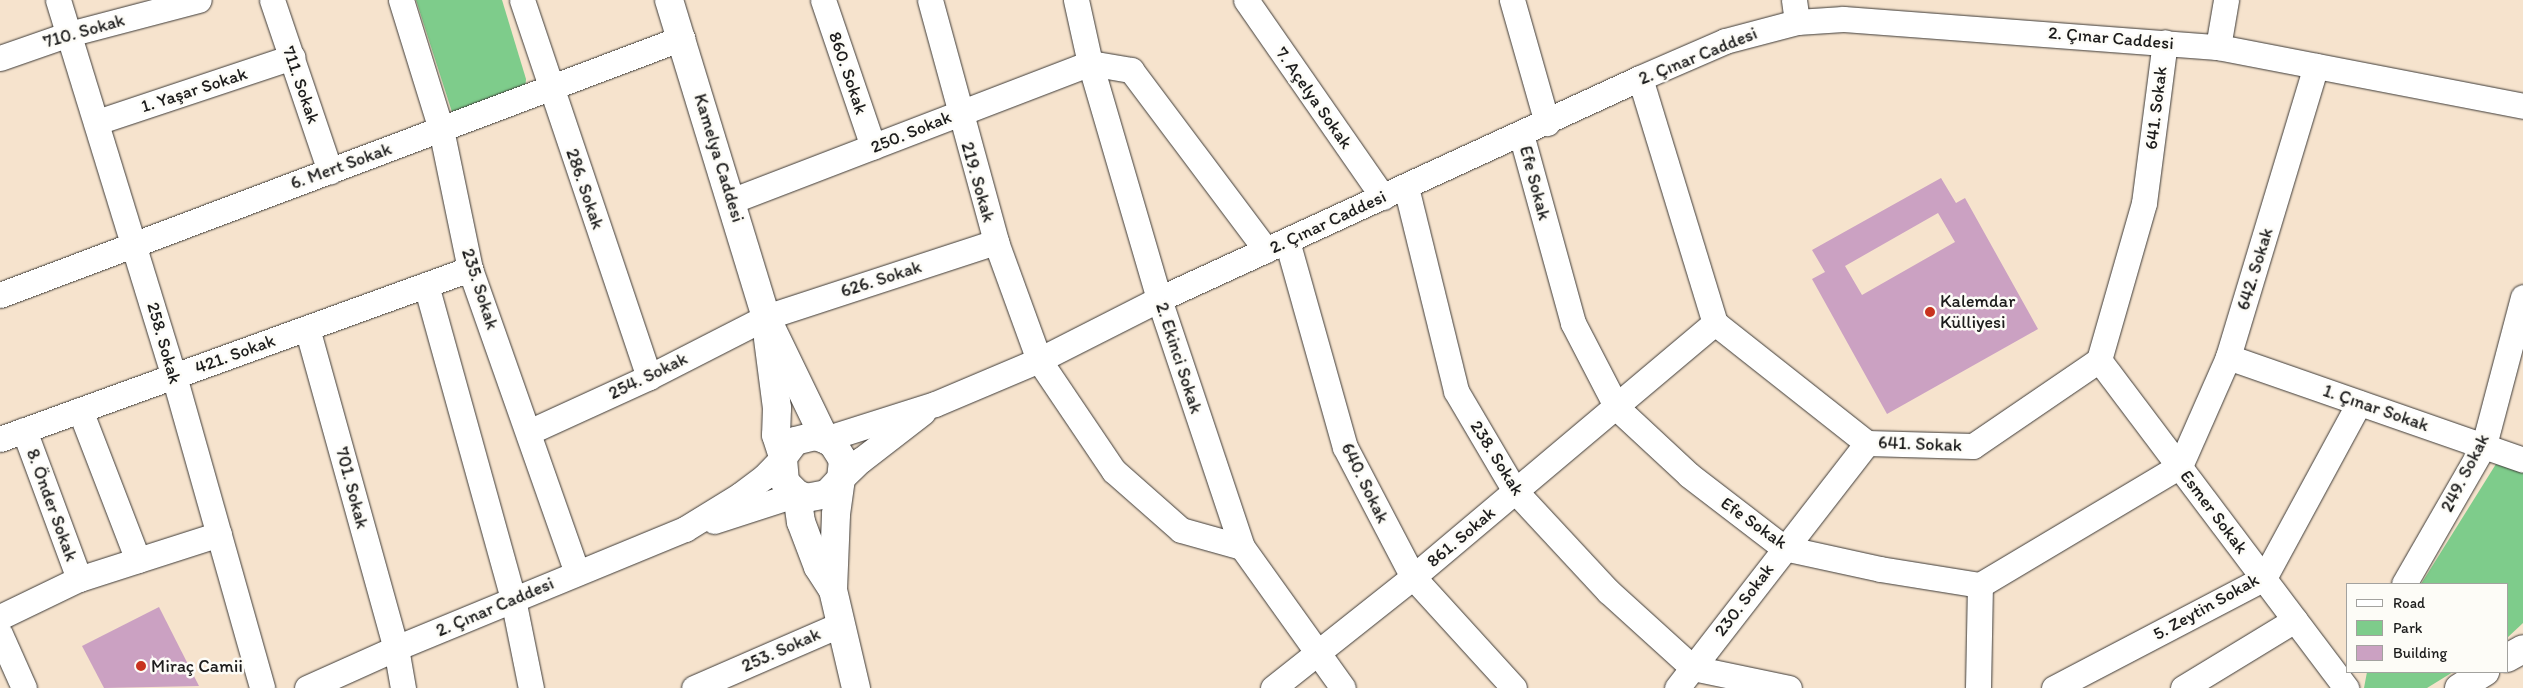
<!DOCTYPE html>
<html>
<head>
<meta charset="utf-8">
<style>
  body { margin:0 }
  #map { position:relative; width:2523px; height:688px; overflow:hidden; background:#f6e3cd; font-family:Itim,sans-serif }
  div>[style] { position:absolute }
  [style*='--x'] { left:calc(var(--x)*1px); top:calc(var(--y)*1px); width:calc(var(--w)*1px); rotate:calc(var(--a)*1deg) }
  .green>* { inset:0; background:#7ecc8b }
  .building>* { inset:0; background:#cba1c2 }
  .roads { filter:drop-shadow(0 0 1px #3d3a37) drop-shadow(0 0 1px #3d3a37) }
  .minor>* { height:25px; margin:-12.5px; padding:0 12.5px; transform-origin:12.5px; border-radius:12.5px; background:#fff }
  .major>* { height:28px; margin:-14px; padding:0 14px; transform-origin:14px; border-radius:14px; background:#fff }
  .dots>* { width:14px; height:14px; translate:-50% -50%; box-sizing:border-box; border:2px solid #fdfcf7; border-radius:50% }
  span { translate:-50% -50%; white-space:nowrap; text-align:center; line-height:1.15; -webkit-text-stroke:5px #fdfcf7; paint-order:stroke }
  .street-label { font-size:18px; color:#1c1c1c }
  .poi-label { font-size:18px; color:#1c1c1c }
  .left { translate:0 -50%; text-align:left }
  .legend { position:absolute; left:2346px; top:583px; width:162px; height:90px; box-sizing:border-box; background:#fdfcf7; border:1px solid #a3a29f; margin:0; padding:6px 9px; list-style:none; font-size:15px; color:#1c1c1c }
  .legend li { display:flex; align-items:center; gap:10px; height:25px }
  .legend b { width:25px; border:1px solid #a3a29f }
</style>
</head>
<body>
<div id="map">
  <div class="green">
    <i style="clip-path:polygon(416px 0,502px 0,526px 79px,525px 90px,452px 112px)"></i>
    <i style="clip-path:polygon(2496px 464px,2523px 473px,2523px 623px,2507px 638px,2507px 584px,2421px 584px)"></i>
    <i style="clip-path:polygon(2367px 672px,2453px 672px,2427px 688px,2364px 688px)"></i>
  </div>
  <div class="building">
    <i style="clip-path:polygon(evenodd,1941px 178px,1956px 203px,1965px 198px,2038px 329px,1887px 414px,1812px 279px,1825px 272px,1812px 250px,1941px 178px,1938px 213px,1955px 242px,1862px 295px,1845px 266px,1938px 213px)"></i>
    <i style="clip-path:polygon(159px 607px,199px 686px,104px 688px,82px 646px)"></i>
  </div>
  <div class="roads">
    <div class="minor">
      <i style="--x:58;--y:0;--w:393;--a:72.9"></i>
      <i style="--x:174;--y:376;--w:324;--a:74.2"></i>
      <i style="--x:272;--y:0;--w:181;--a:71.3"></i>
      <i style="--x:401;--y:0;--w:135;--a:72.8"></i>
      <i style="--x:441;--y:129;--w:143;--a:78.3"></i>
      <i style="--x:470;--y:269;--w:322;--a:70.6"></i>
      <i style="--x:522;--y:0;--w:398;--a:71.4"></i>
      <i style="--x:823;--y:0;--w:155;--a:71.2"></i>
      <i style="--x:930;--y:0;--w:251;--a:74.7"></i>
      <i style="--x:996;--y:242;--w:126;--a:70"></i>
      <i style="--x:1039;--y:360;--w:134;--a:56"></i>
      <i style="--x:1114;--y:471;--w:89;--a:41.4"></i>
      <i style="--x:1181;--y:530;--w:63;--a:15.6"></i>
      <i style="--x:1076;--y:0;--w:65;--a:77.5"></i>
      <i style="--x:1090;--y:63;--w:246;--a:73.7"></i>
      <i style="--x:1159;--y:299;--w:262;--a:71.5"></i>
      <i style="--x:1242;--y:547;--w:173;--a:54.4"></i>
      <i style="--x:1246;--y:0;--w:240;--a:55.2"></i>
      <i style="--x:1512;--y:0;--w:128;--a:74.1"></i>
      <i style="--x:1794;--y:0;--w:22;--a:82"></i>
      <i style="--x:2218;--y:47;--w:48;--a:-80.3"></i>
      <i style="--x:0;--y:58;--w:73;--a:-19.2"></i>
      <i style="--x:69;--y:34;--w:134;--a:-14.7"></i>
      <i style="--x:1640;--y:78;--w:256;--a:73"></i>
      <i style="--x:1715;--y:323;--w:194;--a:38.3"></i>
      <i style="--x:1867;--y:443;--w:106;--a:1.6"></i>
      <i style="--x:1973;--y:446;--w:153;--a:-34.3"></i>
      <i style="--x:2099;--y:360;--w:163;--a:-74"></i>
      <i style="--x:2144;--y:203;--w:162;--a:-82.6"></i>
      <i style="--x:97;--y:122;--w:206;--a:-18.4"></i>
      <i style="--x:1521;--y:134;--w:196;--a:74.6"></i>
      <i style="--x:1573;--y:323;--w:96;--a:62.6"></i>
      <i style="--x:1617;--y:408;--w:98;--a:42.9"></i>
      <i style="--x:1689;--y:475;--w:120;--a:37.5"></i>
      <i style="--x:1784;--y:548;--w:98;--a:12.3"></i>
      <i style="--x:1880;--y:569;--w:101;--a:9.1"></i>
      <i style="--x:1980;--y:585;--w:233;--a:-30.8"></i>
      <i style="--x:2180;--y:466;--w:119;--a:-66.2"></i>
      <i style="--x:2228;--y:357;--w:304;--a:-73.2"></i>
      <i style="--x:1406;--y:187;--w:210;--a:76.2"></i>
      <i style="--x:1456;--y:391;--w:116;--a:59.5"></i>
      <i style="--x:1515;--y:491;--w:137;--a:47.1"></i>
      <i style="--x:1608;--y:591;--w:115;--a:42.2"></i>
      <i style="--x:1693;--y:668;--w:98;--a:11.8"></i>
      <i style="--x:731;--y:201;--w:385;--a:-21"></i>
      <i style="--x:1090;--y:63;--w:42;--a:9.7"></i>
      <i style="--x:1131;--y:70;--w:225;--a:53.1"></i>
      <i style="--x:1287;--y:241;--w:214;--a:74.3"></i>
      <i style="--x:1345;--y:447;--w:147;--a:62.4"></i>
      <i style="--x:1413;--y:577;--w:150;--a:47.7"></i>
      <i style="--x:426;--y:285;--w:326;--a:74.5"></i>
      <i style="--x:513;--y:599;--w:91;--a:78.6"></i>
      <i style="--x:0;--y:295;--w:729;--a:-20.65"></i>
      <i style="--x:307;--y:328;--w:332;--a:74.5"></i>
      <i style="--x:396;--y:648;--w:41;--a:80.1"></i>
      <i style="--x:2228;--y:357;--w:312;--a:19.2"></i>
      <i style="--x:2099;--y:360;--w:411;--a:53"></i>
      <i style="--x:80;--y:410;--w:161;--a:68.9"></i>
      <i style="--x:24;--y:430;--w:159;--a:69.7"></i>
      <i style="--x:529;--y:432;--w:132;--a:-24.6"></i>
      <i style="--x:649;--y:377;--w:131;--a:-27.1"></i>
      <i style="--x:766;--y:317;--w:242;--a:-18.1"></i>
      <i style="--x:0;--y:439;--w:500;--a:-19.9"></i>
      <i style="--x:825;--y:439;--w:115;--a:-17.7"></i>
      <i style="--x:935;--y:404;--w:113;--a:-22.9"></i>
      <i style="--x:1039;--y:360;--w:135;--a:-26.9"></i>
      <i style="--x:1159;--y:299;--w:529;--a:-24.68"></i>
      <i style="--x:1640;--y:78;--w:93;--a:-23.5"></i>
      <i style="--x:1725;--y:41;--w:74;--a:-14.8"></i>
      <i style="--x:1797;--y:22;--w:46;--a:-3.7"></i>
      <i style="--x:1843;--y:19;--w:376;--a:4.3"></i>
      <i style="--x:2218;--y:47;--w:311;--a:10.9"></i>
      <i style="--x:841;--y:479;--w:28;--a:-44"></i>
      <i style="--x:861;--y:460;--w:78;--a:-37.7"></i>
      <i style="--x:714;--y:521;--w:87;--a:-18"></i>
      <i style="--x:2404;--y:584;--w:160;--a:-60.1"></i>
      <i style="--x:2484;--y:445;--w:153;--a:-75.2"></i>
      <i style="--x:0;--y:617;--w:88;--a:-25.7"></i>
      <i style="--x:79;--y:579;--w:147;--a:-17.8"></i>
      <i style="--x:0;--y:634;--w:59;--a:66"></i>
      <i style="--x:307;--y:688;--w:98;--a:-24.2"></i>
      <i style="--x:396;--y:648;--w:313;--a:-22.4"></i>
      <i style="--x:685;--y:529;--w:65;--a:-31.7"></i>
      <i style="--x:740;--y:495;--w:30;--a:-37"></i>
      <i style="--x:764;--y:477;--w:28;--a:-46"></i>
      <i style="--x:694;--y:688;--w:160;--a:-23.5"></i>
      <i style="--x:1273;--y:688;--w:179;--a:-38.4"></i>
      <i style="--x:1413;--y:577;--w:395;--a:-40.1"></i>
      <i style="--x:1677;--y:688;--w:310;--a:-52.2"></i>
      <i style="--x:1978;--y:688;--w:103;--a:-88.9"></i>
      <i style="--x:2054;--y:688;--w:237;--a:-27.6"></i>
      <i style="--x:2264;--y:578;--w:199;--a:-61.5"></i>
      <i style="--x:2183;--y:688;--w:131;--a:-31.3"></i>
    </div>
    <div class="major">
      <i style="--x:669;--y:0;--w:332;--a:73"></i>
      <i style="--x:766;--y:317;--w:136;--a:64.2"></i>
      <i style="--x:825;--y:439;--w:9;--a:32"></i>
      <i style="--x:833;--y:444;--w:19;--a:58"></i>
      <i style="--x:843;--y:460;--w:19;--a:96"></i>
      <i style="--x:841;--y:479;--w:21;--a:133"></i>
      <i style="--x:827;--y:494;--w:20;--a:169"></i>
      <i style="--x:807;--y:498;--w:11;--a:-158"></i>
      <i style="--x:797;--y:494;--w:17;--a:-135"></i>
      <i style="--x:785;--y:482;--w:25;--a:-95"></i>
      <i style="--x:783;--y:457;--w:20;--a:-53"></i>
      <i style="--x:795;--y:441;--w:21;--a:-14"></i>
      <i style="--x:815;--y:436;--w:10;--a:17"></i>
      <i style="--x:768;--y:339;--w:70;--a:82.6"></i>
      <i style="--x:777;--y:408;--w:27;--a:92"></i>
      <i style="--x:776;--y:435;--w:23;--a:72"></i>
      <i style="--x:797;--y:494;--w:28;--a:82"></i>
      <i style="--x:801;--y:522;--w:48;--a:69.3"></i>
      <i style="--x:818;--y:567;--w:27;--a:57"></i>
      <i style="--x:833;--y:590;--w:101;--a:76.8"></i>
      <i style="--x:833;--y:590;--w:76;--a:-87.7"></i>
      <i style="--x:836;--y:514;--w:35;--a:-82"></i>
      <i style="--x:2507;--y:658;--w:18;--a:-29"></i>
      <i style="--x:2459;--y:688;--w:31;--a:-32"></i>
    </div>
  </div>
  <div class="dots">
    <i style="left:1930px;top:312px;background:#c8321e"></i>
    <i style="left:141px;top:666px;background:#c8321e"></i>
  </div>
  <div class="street-label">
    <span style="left:84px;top:31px;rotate:-16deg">710. Sokak</span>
    <span style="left:2111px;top:38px;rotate:5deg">2. Çınar Caddesi</span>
    <span style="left:1698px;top:56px;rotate:-22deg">2. Çınar Caddesi</span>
    <span style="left:848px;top:73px;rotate:71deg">860. Sokak</span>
    <span style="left:301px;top:85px;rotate:71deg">711. Sokak</span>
    <span style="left:194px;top:90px;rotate:-18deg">1. Yaşar Sokak</span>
    <span style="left:1314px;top:98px;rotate:55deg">7. Açelya Sokak</span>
    <span style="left:2156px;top:108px;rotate:-83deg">641. Sokak</span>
    <span style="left:911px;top:132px;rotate:-22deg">250. Sokak</span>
    <span style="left:719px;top:158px;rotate:73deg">Kamelya Caddesi</span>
    <span style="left:341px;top:166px;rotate:-20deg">6. Mert Sokak</span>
    <span style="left:978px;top:182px;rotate:74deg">219. Sokak</span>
    <span style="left:1535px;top:183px;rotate:75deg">Efe Sokak</span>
    <span style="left:585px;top:189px;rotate:71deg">286. Sokak</span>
    <span style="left:1328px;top:222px;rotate:-25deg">2. Çınar Caddesi</span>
    <span style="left:2255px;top:269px;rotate:-73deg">642. Sokak</span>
    <span style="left:881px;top:279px;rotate:-18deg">626. Sokak</span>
    <span style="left:480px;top:289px;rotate:72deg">235. Sokak</span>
    <span style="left:164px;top:343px;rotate:74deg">258. Sokak</span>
    <span style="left:235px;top:354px;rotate:-20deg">421. Sokak</span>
    <span style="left:1179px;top:358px;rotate:72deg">2. Ekinci Sokak</span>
    <span style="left:648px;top:376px;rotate:-26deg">254. Sokak</span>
    <span style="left:2376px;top:408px;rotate:19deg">1. Çınar Sokak</span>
    <span style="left:1920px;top:444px;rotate:2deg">641. Sokak</span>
    <span style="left:1497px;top:458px;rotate:58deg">238. Sokak</span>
    <span style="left:2465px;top:473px;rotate:-63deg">249. Sokak</span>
    <span style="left:1365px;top:483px;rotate:64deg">640. Sokak</span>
    <span style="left:352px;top:488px;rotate:75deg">701. Sokak</span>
    <span style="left:52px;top:505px;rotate:70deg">8. Önder Sokak</span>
    <span style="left:2214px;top:512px;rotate:53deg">Esmer Sokak</span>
    <span style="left:1754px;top:523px;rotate:35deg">Efe Sokak</span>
    <span style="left:1461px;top:537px;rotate:-40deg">861. Sokak</span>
    <span style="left:1744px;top:600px;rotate:-53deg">230. Sokak</span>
    <span style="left:495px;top:607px;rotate:-23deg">2. Çınar Caddesi</span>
    <span style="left:2206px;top:607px;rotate:-29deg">5. Zeytin Sokak</span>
    <span style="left:781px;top:650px;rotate:-24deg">253. Sokak</span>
  </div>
  <div class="poi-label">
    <span class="left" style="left:1940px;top:312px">Kalemdar<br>Külliyesi</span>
    <span class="left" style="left:151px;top:666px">Miraç Camii</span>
  </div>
  <ul class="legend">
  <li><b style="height:6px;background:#fff"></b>Road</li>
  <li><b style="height:14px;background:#7ecc8b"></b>Park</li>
  <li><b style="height:14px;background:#cba1c2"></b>Building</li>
  </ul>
</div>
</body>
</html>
